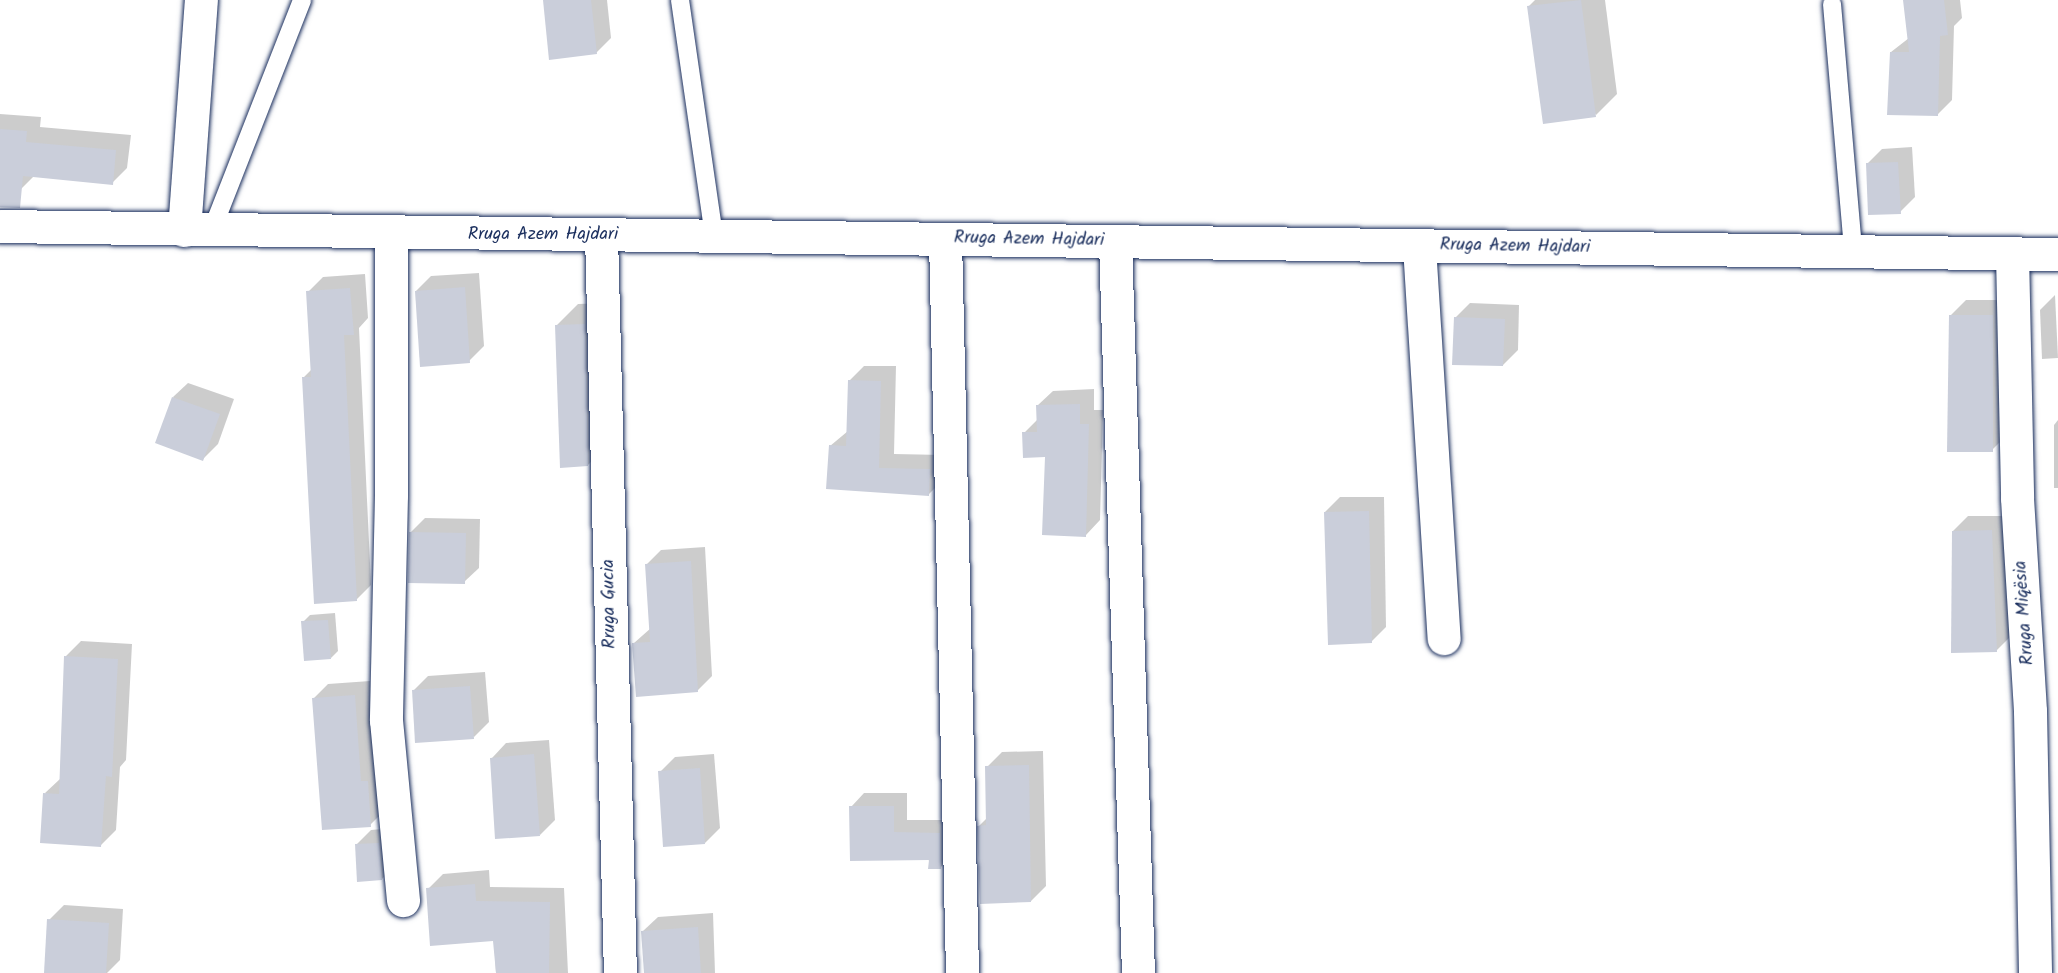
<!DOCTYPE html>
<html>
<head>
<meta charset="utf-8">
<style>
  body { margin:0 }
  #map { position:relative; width:2058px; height:973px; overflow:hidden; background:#fff; font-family:Kalam,sans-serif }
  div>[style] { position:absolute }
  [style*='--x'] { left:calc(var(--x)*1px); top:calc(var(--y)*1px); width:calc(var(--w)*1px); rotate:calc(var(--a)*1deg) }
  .shadow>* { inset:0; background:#0003 }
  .building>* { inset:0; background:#caceda }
  .roads { filter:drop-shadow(0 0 2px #1b2f5e) drop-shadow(0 0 2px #1b2f5e) }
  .service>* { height:18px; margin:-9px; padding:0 9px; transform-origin:9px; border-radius:9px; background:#fff }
  .minor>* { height:33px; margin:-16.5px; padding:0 16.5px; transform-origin:16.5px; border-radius:16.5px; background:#fff }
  span { translate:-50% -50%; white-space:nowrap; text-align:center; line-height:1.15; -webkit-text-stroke:4.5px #fff; paint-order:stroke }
  .street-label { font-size:18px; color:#1b2f5e }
</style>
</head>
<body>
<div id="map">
  <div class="shadow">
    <i style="clip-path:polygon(544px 0,607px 0,611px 38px,596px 53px)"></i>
    <i style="clip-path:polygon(1535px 0,1605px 0,1617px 94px,1596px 115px,1529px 6px)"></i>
    <i style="clip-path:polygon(1905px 0,1960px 0,1962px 18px,1954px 26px,1952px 100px,1937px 115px,1891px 52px,1909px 38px)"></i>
    <i style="clip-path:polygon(0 114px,41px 117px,40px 127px,131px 135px,127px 168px,112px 183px,34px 176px,21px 189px,0 187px)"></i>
    <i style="clip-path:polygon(1912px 147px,1915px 197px,1900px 212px,1867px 164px,1882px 149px)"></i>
    <i style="clip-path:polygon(479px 273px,484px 346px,469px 361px,416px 291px,431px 276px)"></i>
    <i style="clip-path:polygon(365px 274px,368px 318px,359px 328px,371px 585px,356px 600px,303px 378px,312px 369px,308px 292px,323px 277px)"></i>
    <i style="clip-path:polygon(2055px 295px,2058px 358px,2042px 359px,2040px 310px)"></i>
    <i style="clip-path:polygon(1966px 300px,2007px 300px,2007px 435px,1992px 450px,1951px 315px)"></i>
    <i style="clip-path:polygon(606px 303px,609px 443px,588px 465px,556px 326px,578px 304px)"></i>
    <i style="clip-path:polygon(1470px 303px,1519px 305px,1518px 350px,1503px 365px,1455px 318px)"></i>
    <i style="clip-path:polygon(864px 366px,896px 366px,894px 454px,944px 455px,943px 480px,928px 495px,830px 446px,848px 431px,849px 381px)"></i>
    <i style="clip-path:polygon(188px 383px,234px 399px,218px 444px,203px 459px,173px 397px)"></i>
    <i style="clip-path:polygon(1094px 389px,1094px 410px,1103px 410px,1100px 520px,1086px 535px,1047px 456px,1024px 433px,1038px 419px,1038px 405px,1053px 391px)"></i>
    <i style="clip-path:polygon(2058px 420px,2058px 488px,2054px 488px,2054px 425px)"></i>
    <i style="clip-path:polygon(1340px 497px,1384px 497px,1386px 627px,1371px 642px,1325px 512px)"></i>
    <i style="clip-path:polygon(1968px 516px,2006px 516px,2011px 636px,1996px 651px,1953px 531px)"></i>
    <i style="clip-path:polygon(425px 518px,480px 519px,479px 568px,464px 582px,410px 533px)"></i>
    <i style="clip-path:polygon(705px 547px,712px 676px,697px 691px,634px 643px,651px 628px,646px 565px,661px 550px)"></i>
    <i style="clip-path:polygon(335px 613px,338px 651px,331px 658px,303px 622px,310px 615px)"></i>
    <i style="clip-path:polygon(81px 641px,132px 644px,126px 760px,120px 767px,116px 830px,101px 845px,45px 793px,60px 779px,66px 656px)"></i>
    <i style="clip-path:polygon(485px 672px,489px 722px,474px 737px,413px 691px,428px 676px)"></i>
    <i style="clip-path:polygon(370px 681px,375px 767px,385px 810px,370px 825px,313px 699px,328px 684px)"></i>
    <i style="clip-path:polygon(549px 740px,555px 820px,540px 835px,492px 758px,506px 743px)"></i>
    <i style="clip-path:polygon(1043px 751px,1046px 886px,1031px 901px,979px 826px,987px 818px,987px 767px,1002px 752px)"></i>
    <i style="clip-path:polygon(714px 754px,720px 828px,705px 843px,660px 772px,675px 757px)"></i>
    <i style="clip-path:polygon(864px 793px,907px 793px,907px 820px,953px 820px,953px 854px,940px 868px,851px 807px)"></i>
    <i style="clip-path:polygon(393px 828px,397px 864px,382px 879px,356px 845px,371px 830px)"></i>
    <i style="clip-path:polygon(489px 870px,490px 887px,564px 888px,568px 973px,496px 973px,494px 940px,428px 889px,443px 874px)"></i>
    <i style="clip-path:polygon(64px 905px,123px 909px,120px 960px,107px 973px,74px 973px,49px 920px)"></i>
    <i style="clip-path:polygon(713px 913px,715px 973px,646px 973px,643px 931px,658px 917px)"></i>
  </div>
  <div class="building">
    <i style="clip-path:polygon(543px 0,591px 0,597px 54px,549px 60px)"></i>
    <i style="clip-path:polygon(1581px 0,1596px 117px,1543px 124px,1527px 6px)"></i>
    <i style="clip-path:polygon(1903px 0,1944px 0,1948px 35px,1940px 36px,1938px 116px,1887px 115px,1890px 52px,1909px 52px)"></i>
    <i style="clip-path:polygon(0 129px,27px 131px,26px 142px,116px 150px,113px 185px,23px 176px,20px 208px,0 207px)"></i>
    <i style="clip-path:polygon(1898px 162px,1901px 214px,1868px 215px,1866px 163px)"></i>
    <i style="clip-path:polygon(465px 287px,470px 363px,420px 367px,415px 291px)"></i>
    <i style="clip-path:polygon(350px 288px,354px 335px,344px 335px,357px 601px,314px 604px,302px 377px,311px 377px,306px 291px)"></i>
    <i style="clip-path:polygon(1949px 315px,1993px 315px,1993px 452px,1947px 452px)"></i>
    <i style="clip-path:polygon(1454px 317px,1505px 319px,1503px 366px,1452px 365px)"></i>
    <i style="clip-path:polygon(585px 324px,588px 466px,560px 468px,555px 325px)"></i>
    <i style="clip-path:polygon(848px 380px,881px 381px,879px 468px,930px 469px,929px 496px,826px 489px,829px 445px,846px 446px)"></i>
    <i style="clip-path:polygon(172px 397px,220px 414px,203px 461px,155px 443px)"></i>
    <i style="clip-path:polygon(1080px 404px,1080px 424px,1089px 424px,1086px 537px,1042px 535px,1045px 457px,1023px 458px,1022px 432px,1037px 432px,1036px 405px)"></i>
    <i style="clip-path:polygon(1369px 511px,1372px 643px,1328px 645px,1324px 512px)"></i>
    <i style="clip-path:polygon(1992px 530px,1997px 652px,1951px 653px,1952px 531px)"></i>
    <i style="clip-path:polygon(409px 532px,466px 533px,465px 584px,408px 583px)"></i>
    <i style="clip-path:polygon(691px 561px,698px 692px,636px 697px,632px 643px,650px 642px,645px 564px)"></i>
    <i style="clip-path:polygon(328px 620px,331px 659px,304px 661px,301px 621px)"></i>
    <i style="clip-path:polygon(64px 656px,118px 659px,112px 777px,106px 776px,101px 847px,40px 843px,43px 793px,59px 794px)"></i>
    <i style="clip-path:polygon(470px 686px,474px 739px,415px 743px,412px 690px)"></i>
    <i style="clip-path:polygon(355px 695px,361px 781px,368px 781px,371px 827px,322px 830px,312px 698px)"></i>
    <i style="clip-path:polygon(534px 754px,540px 836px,495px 839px,490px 758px)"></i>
    <i style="clip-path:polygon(1029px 765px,1031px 902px,980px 904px,977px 826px,986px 825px,985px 766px)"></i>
    <i style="clip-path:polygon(700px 768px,705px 844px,663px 847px,658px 771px)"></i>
    <i style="clip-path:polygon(849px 806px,894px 806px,894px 832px,940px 833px,941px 869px,928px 869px,929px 860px,850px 861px)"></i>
    <i style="clip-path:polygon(379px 843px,382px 880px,357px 882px,355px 844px)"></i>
    <i style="clip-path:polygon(475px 884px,476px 901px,550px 902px,549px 973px,496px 973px,493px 941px,430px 946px,426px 888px)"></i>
    <i style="clip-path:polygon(47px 919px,109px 923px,106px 973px,44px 973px)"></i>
    <i style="clip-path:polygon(698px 927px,701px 973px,644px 973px,641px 931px)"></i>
  </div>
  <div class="roads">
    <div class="service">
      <i style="--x:680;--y:0;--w:238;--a:81.8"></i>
      <i style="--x:1832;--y:4;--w:248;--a:85.1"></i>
      <i style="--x:212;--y:230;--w:247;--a:-68.6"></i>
    </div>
    <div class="minor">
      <i style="--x:0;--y:226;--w:2058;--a:0.78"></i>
      <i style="--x:184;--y:230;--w:231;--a:-85.8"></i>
      <i style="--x:391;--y:234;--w:261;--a:90"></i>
      <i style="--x:391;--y:495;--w:225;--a:91.3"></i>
      <i style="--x:386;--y:720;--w:181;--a:84.6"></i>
      <i style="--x:601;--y:235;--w:738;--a:88.53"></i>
      <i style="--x:945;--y:239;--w:734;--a:88.67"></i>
      <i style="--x:1115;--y:242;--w:731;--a:88.2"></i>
      <i style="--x:1419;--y:246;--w:393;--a:86.4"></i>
      <i style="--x:2012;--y:253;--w:245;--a:88.8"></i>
      <i style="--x:2017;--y:498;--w:213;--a:86.5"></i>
      <i style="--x:2030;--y:711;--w:262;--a:88.9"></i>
    </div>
  </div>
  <div class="street-label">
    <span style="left:543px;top:235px">Rruga Azem Hajdari</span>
    <span style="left:1029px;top:240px;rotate:1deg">Rruga Azem Hajdari</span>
    <span style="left:1515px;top:247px;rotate:1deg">Rruga Azem Hajdari</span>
    <span style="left:610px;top:604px;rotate:-91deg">Rruga Gucia</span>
    <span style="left:2025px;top:613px;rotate:-94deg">Rruga Miqësia</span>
  </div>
</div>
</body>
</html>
